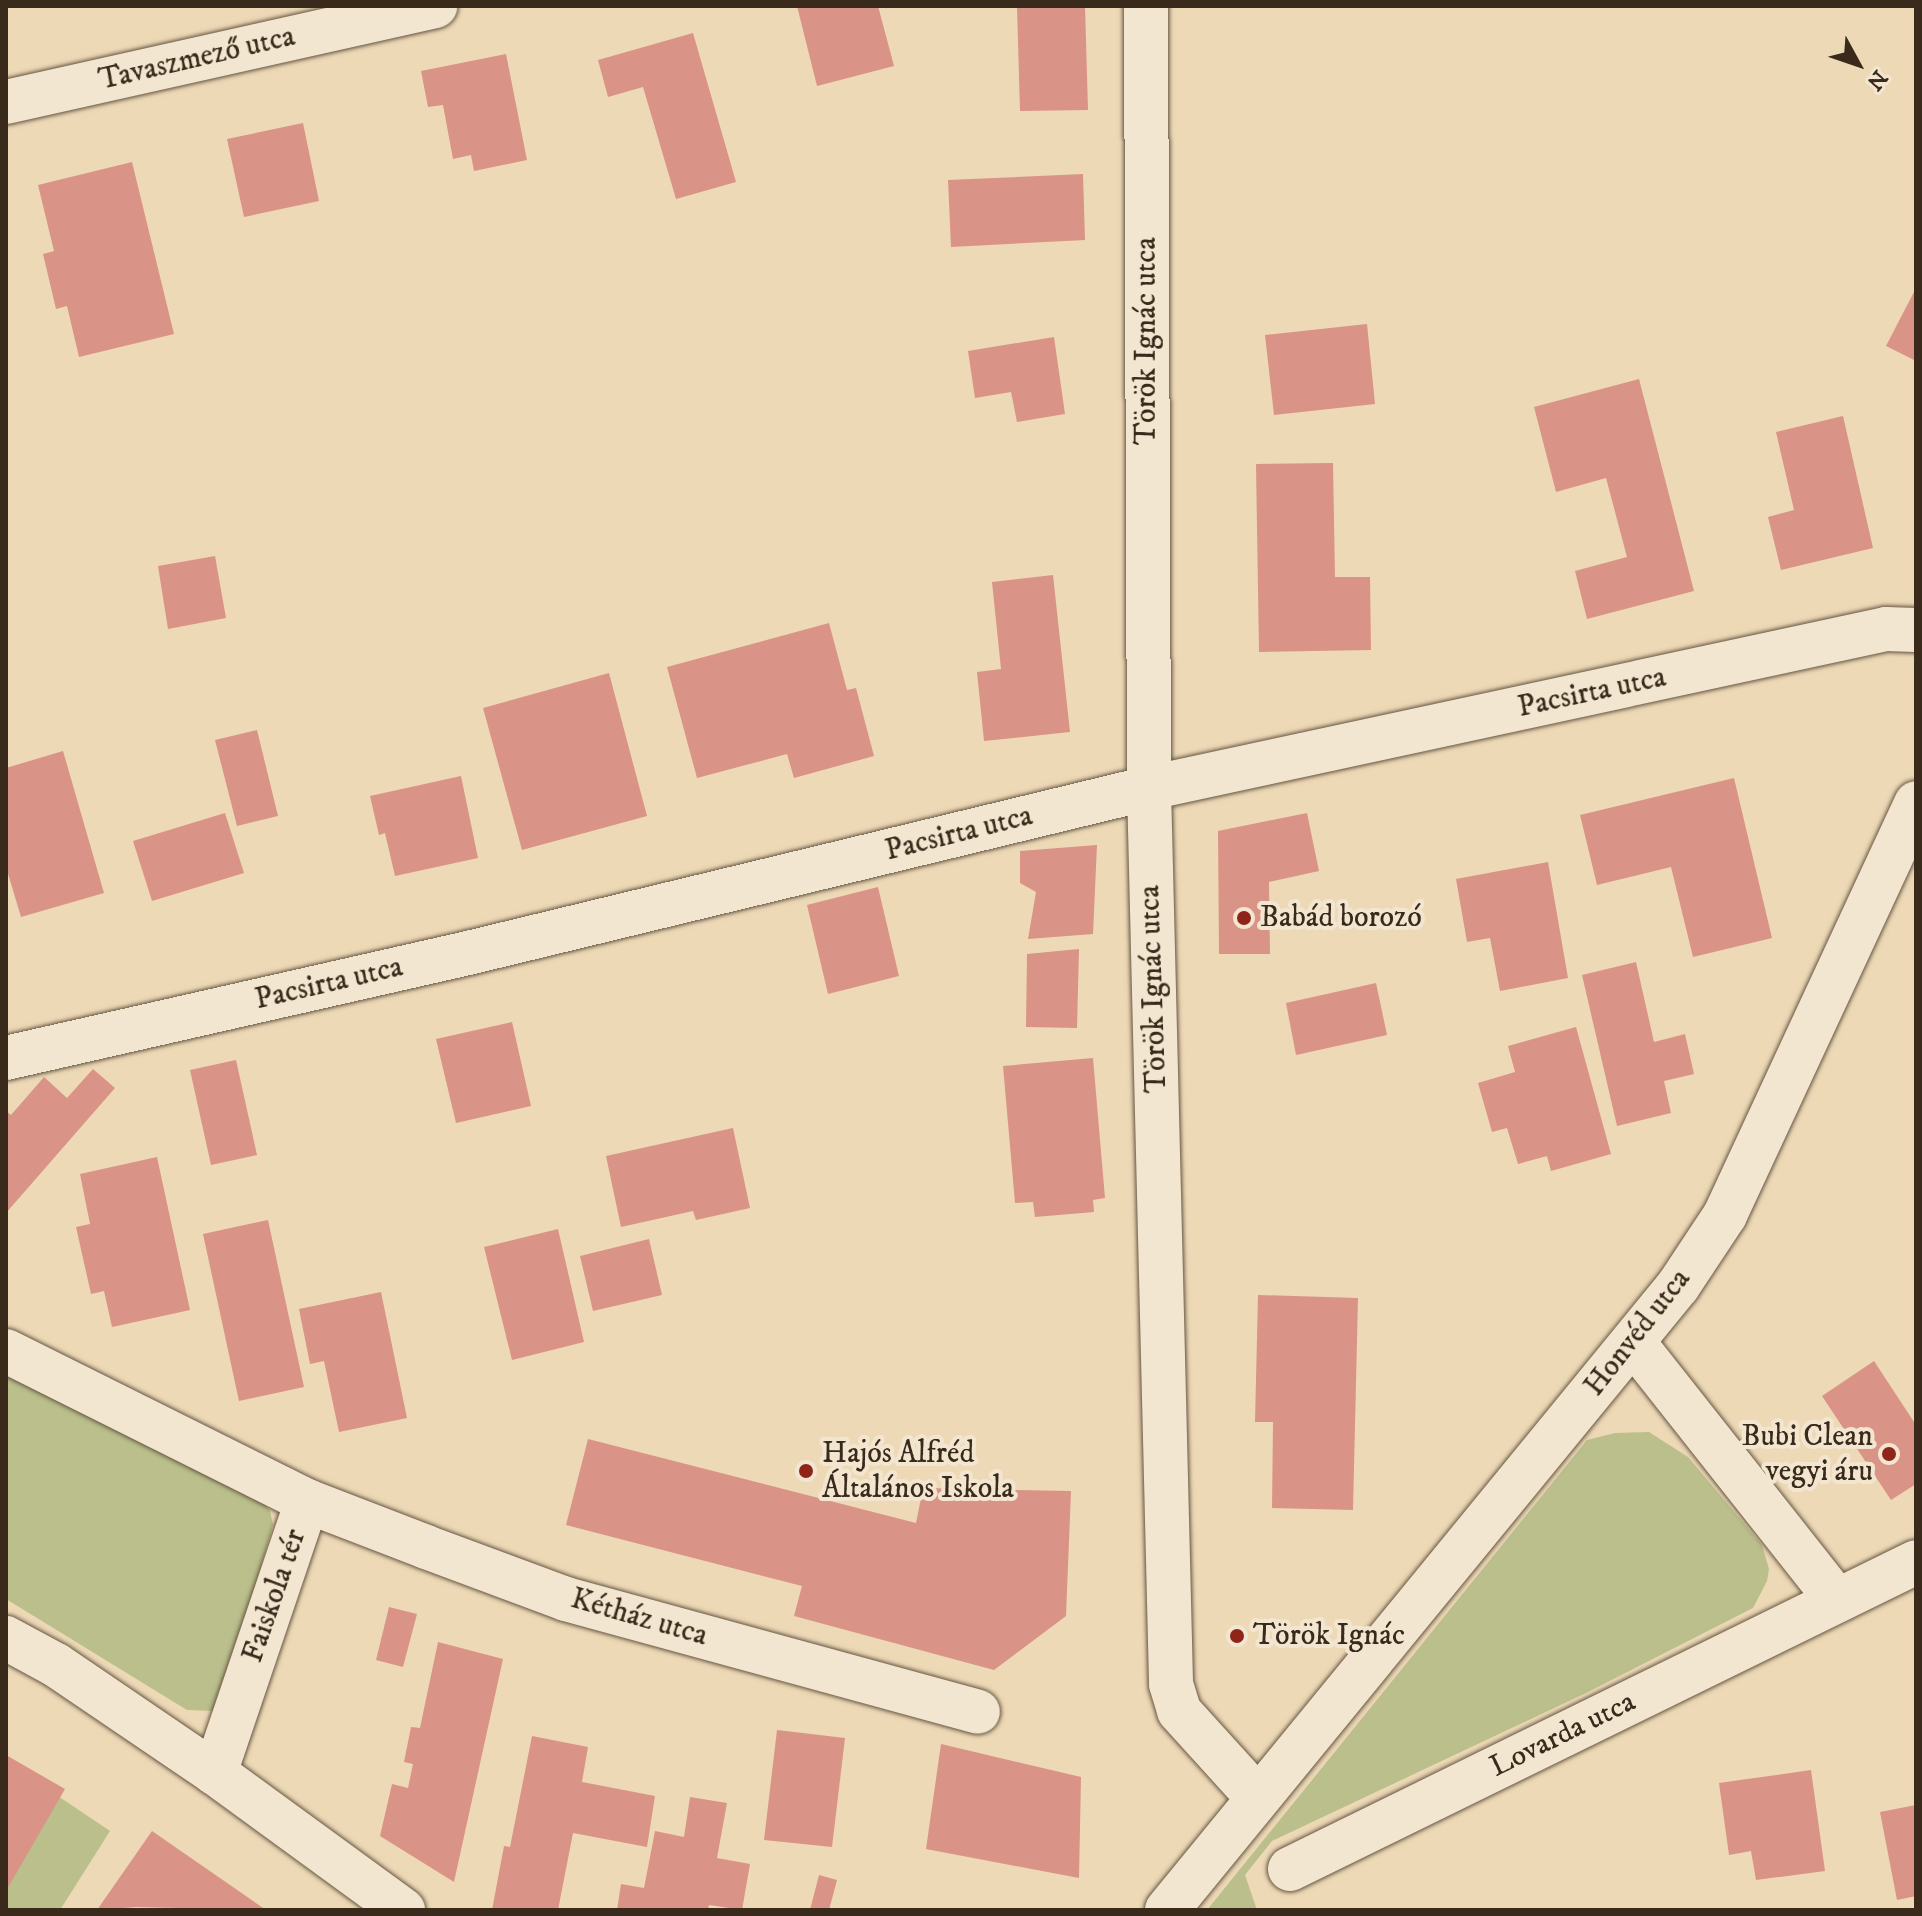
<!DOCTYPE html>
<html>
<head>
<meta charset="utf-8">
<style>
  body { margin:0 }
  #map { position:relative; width:1922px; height:1916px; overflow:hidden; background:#edd9b6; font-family:"IM FELL DW Pica",serif }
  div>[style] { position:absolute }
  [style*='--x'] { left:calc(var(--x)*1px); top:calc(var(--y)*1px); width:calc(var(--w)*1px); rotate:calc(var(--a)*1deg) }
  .green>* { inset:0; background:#babf8c }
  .building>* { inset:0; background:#da9387 }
  .roads { filter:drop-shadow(0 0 2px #665642) drop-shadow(0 0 2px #665642) }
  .street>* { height:44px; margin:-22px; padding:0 22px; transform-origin:22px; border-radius:22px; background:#f3e6d0 }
  .dots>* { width:22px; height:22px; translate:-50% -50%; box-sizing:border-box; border:4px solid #f3e6d0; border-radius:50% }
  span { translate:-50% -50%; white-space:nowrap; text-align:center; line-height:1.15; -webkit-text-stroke:8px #f3e6d0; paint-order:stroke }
  .street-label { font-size:30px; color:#392a1b }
  .poi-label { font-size:30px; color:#392a1b }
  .left { translate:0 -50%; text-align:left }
  .right { translate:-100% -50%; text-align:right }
  .frame { position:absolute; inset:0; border:8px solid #392a1b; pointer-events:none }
  .north { position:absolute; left:1818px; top:24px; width:80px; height:80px; -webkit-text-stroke:6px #f3e6d0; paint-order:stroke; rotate:130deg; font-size:22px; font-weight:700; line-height:32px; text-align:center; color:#392a1b }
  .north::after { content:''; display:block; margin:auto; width:28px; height:36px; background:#392a1b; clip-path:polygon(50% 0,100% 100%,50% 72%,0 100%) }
</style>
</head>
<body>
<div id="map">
  <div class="green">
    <i style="clip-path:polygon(6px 1364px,258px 1495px,270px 1511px,273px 1525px,223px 1698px,214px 1711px,187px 1710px,6px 1599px)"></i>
    <i style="clip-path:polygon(1649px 1432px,1688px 1457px,1762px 1545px,1769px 1569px,1767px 1581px,1753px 1608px,1586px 1693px,1272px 1841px,1245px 1875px,1257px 1910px,1207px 1910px,1587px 1440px,1615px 1433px)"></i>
    <i style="clip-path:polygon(46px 1788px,110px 1831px,60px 1910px,6px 1910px,6px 1858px)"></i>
  </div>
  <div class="building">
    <i style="clip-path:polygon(797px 6px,878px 6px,894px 66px,817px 86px)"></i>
    <i style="clip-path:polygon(1017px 6px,1085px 6px,1088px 110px,1020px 111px)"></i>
    <i style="clip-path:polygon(693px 33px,736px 182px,676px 199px,643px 87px,608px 97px,598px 60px)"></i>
    <i style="clip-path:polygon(506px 54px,527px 160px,474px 171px,471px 155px,453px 159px,443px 105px,428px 107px,421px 71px)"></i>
    <i style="clip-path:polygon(303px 123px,319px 201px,244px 217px,227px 139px)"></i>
    <i style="clip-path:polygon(132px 162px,174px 334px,79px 357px,67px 306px,56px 309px,43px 254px,54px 251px,38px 185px)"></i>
    <i style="clip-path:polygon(1083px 174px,1085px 240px,951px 247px,948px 180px)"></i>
    <i style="clip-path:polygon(1916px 288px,1916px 361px,1886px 346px)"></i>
    <i style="clip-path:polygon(1367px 324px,1375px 404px,1274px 415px,1265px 335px)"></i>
    <i style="clip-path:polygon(1054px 337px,1065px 414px,1017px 422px,1011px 392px,975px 398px,968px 351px)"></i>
    <i style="clip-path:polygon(1639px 379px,1694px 591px,1587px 619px,1575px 571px,1627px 557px,1606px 478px,1556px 492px,1534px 407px)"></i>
    <i style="clip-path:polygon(1843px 416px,1873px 548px,1781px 570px,1768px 517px,1794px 510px,1776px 432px)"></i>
    <i style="clip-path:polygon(1333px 463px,1335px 577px,1370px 577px,1371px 650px,1259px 652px,1256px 464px)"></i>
    <i style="clip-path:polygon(215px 556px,226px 618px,168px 629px,158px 566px)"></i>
    <i style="clip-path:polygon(1053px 575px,1070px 732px,984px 741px,977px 672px,1001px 669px,992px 582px)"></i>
    <i style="clip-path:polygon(829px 623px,847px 690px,856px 688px,874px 756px,794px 778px,787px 754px,697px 778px,667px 667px)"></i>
    <i style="clip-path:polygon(609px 673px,647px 816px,522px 850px,483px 708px)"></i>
    <i style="clip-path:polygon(257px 730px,278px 816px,237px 826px,215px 740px)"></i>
    <i style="clip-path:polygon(63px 751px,104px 893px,21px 917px,6px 867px,6px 768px)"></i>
    <i style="clip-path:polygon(461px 776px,478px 858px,395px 876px,385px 833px,379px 835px,370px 796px)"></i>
    <i style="clip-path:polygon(1734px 778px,1772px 938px,1693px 957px,1671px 867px,1597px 885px,1580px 815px)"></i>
    <i style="clip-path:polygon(225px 813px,244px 873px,152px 901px,133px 841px)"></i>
    <i style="clip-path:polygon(1307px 813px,1319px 871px,1269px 882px,1270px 954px,1219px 954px,1218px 831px)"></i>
    <i style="clip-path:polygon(1097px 845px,1093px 934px,1028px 939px,1036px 892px,1020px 883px,1020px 851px)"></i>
    <i style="clip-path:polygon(1548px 862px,1568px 978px,1500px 991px,1490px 938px,1467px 942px,1456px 879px)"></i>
    <i style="clip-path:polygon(878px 887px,899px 976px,828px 994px,807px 905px)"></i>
    <i style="clip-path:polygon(1079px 949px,1077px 1028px,1026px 1027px,1027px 954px)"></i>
    <i style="clip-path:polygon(1636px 962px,1654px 1042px,1685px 1034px,1694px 1074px,1664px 1081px,1671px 1113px,1617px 1126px,1582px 975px)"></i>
    <i style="clip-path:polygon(1376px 983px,1387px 1035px,1296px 1055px,1286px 1003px)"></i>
    <i style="clip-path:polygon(512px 1022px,531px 1106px,456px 1123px,436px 1039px)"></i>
    <i style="clip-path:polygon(1576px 1027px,1611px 1154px,1551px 1171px,1547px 1156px,1518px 1164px,1507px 1128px,1492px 1132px,1478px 1083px,1515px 1072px,1508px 1046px)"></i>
    <i style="clip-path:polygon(1093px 1058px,1105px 1198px,1093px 1200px,1094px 1212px,1035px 1217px,1033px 1202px,1015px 1203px,1003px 1066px)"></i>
    <i style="clip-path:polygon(236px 1060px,257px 1155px,211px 1165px,190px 1070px)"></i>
    <i style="clip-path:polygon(93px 1069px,115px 1088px,6px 1213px,6px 1111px,11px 1115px,44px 1077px,67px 1098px)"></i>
    <i style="clip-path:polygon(733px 1128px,750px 1208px,696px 1220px,693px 1211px,621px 1227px,606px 1156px)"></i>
    <i style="clip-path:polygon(157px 1157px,190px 1310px,112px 1327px,104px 1291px,91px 1294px,76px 1227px,90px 1224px,80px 1174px)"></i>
    <i style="clip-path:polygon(268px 1220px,304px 1387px,239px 1401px,203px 1234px)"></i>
    <i style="clip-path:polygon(558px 1229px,584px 1342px,512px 1360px,484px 1247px)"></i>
    <i style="clip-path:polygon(649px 1239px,662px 1295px,593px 1311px,580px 1256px)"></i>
    <i style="clip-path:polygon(381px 1292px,407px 1418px,339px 1432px,324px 1361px,310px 1364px,299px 1309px)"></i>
    <i style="clip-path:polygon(1258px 1295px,1358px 1298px,1353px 1510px,1272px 1508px,1273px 1422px,1255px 1422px)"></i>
    <i style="clip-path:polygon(1874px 1361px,1916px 1425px,1916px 1484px,1891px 1500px,1822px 1396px)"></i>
    <i style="clip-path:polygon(588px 1439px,916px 1523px,923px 1488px,1071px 1491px,1066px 1616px,994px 1670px,794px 1616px,802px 1586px,566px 1525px)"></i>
    <i style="clip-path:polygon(389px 1607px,417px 1614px,403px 1667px,376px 1660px)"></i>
    <i style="clip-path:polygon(438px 1642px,503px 1659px,454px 1882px,380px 1836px,392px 1784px,408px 1788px,413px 1764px,404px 1762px,411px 1727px,420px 1728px)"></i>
    <i style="clip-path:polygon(777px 1730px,845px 1738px,832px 1847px,764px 1840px)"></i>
    <i style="clip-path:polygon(532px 1736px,588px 1747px,582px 1782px,655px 1796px,647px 1847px,573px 1833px,558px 1910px,492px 1910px,504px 1846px,510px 1847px)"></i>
    <i style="clip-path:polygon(941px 1744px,1081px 1777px,1079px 1878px,926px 1849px)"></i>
    <i style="clip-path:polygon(6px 1755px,65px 1789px,6px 1891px)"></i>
    <i style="clip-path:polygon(1811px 1770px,1825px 1871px,1756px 1880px,1751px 1851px,1729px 1855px,1719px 1783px)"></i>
    <i style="clip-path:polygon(690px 1797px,727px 1803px,717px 1858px,750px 1864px,742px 1910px,709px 1905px,708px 1910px,617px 1910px,621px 1884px,644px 1888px,655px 1831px,684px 1837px)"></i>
    <i style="clip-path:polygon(1916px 1805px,1916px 1896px,1897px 1900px,1880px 1812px)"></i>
    <i style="clip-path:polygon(152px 1831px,266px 1910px,136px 1907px,97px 1910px)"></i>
    <i style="clip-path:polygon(819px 1875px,837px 1880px,829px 1910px,810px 1910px)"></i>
  </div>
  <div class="roads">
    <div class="street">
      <i style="--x:1146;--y:6;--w:782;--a:89.78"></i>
      <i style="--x:1149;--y:788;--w:896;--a:88.59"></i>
      <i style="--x:1171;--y:1684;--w:28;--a:73"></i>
      <i style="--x:1179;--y:1711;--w:116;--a:47.8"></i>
      <i style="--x:6;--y:102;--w:440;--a:-12.6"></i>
      <i style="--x:6;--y:1058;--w:474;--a:-12.8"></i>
      <i style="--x:468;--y:953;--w:701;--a:-13.62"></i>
      <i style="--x:1149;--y:788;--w:754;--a:-12.17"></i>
      <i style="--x:1886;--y:629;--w:30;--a:2"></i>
      <i style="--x:1633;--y:1342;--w:329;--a:51.7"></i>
      <i style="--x:6;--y:1351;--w:336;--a:26.5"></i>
      <i style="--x:307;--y:1501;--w:128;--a:21.1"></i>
      <i style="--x:426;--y:1547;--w:149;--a:20.4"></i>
      <i style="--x:566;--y:1599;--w:427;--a:15.3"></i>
      <i style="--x:6;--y:1638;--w:57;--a:28.4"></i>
      <i style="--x:56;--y:1665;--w:192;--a:34.2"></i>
      <i style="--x:215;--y:1773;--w:233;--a:36.1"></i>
      <i style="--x:215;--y:1773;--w:287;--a:-71.3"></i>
      <i style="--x:1290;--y:1869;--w:697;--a:-26.12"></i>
      <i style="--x:1167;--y:1910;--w:807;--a:-50.69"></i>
      <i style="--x:1678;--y:1286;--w:85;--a:-56.5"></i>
      <i style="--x:1725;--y:1215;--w:454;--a:-65.1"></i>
    </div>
  </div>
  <div class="dots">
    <i style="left:1244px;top:918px;background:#8f2418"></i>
    <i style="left:1889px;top:1454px;background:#8f2418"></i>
    <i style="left:806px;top:1471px;background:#8f2418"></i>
    <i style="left:1237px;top:1636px;background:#8f2418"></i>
  </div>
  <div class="street-label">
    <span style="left:197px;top:59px;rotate:-13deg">Tavaszmező utca</span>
    <span style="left:1147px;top:341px;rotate:-90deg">Török Ignác utca</span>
    <span style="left:1592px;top:693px;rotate:-12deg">Pacsirta utca</span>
    <span style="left:959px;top:834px;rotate:-14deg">Pacsirta utca</span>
    <span style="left:329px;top:984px;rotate:-13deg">Pacsirta utca</span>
    <span style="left:1154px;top:989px;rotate:-92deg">Török Ignác utca</span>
    <span style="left:1638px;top:1333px;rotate:-52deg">Honvéd utca</span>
    <span style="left:275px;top:1596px;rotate:-71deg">Faiskola tér</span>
    <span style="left:639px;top:1618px;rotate:16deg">Kétház utca</span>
    <span style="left:1563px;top:1735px;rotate:-26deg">Lovarda utca</span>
  </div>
  <div class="poi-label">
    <span class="left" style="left:1260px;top:918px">Babád borozó</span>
    <span class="right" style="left:1873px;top:1454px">Bubi Clean<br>vegyi áru</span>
    <span class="left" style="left:822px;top:1471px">Hajós Alfréd<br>Általános Iskola</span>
    <span class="left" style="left:1253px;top:1636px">Török Ignác</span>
  </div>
  <div class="frame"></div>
  <div class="north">N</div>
</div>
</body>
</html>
